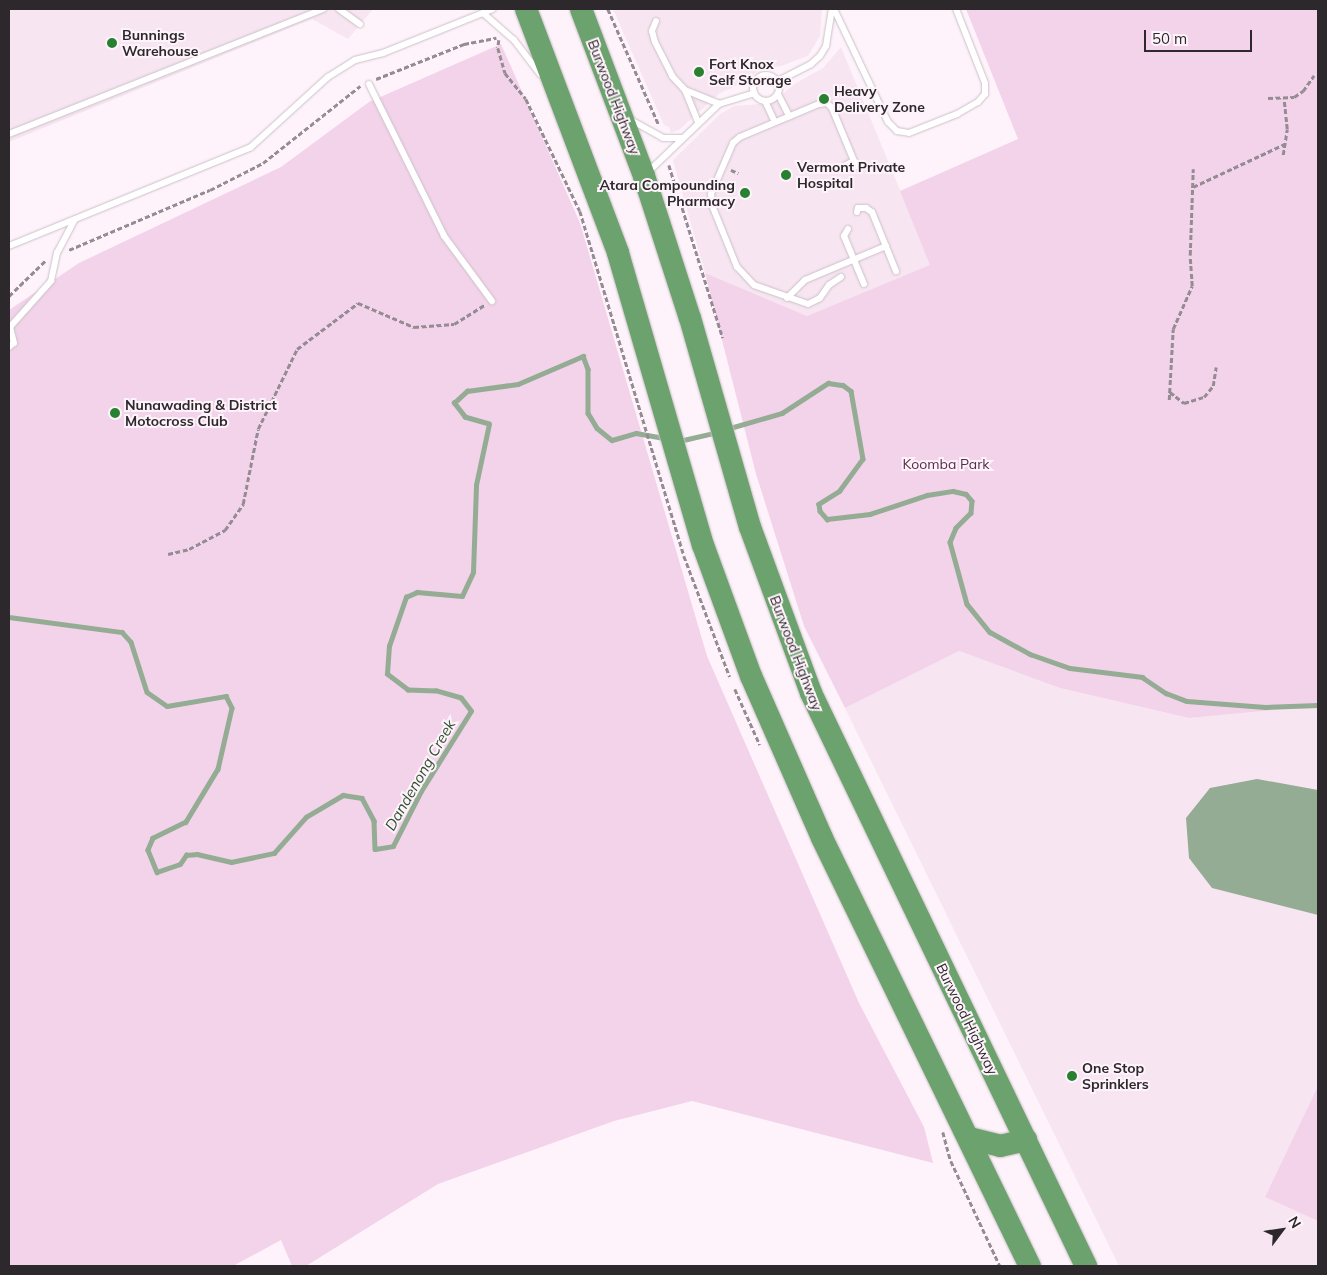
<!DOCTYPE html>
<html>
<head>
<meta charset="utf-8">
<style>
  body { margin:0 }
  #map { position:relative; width:1327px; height:1275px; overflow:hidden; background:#fff3fb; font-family:Mulish,sans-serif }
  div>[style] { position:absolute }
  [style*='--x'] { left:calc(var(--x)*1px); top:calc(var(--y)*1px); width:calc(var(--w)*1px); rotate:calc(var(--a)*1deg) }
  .built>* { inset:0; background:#f7e5f1 }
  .green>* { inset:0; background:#f2d3e9 }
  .water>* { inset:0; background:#93ac93 }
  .stream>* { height:4.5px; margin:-2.25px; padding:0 2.25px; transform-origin:2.25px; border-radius:2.25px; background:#93ac93 }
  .path>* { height:2.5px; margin-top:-1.25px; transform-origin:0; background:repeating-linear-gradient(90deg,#948c92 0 5px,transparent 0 7.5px) }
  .roads { filter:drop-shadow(0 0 1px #cbc0c7) drop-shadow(0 0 1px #cbc0c7) }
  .lane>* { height:6px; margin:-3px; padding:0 3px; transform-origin:3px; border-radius:3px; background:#fff }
  .lane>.ring { margin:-3px; padding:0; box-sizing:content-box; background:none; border:6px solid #fff; border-radius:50% }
  .highway>* { height:22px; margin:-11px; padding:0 11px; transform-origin:11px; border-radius:11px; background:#6ca26d }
  .dots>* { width:14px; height:14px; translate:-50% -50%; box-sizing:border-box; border:2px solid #fff3fb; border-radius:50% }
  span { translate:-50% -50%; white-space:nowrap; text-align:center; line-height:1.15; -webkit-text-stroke:4px #fff3fb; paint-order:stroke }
  .poi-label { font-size:14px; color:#2c282b; font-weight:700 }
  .left { translate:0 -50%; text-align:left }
  .right { translate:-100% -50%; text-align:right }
  .street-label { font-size:14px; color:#2c282b }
  .park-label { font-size:14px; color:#562c4b }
  .water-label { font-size:15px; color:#2b512c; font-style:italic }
  .frame { position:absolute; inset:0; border:10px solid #2c282b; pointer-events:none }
  .north { position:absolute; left:1257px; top:1205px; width:50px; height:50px; -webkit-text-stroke:4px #fff3fb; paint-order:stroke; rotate:59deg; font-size:14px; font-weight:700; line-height:20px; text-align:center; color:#2c282b }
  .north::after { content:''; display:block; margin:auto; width:18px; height:22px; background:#2c282b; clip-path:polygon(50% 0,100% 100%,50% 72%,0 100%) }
  .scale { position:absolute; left:1144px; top:30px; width:108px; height:22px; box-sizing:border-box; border:2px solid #2c282b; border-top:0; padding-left:6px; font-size:15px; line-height:18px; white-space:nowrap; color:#2c282b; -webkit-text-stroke:4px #fff3fb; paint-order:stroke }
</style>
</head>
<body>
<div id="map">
  <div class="built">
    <i style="clip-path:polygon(9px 9px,373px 9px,348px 39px,312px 19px,9px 142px)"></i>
    <i style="clip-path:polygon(613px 9px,822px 9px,820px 36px,808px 56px,781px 66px,759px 69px,745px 82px,720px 93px,679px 130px,671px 133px,669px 127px,664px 125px)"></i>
    <i style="clip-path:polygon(841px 47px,931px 265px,807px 316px,705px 273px,673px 160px,720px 114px,734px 106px,772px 103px,796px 83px,823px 68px)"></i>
    <i style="clip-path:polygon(959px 651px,1060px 688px,1189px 718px,1318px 706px,1318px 1086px,1265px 1197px,1318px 1221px,1318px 1266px,1119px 1266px,845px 708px)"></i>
  </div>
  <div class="green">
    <i style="clip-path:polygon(966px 9px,1318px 9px,1318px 706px,1189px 718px,1060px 688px,959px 651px,845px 708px,804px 626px,756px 474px,705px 273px,807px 316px,930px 265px,900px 191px,1018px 139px)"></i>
    <i style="clip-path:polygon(501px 44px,580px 223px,707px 656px,859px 1003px,924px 1127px,933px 1163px,692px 1101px,614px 1121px,438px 1184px,306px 1266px,292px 1266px,281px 1240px,233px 1266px,9px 1266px,9px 310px,79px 263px,281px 167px,369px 102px)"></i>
    <i style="clip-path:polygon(1318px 1086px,1318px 1221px,1265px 1197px)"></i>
  </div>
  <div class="water">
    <i style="clip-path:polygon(1257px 779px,1318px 790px,1318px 915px,1212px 888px,1189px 858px,1186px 818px,1210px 788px)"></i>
  </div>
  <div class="stream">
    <i style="--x:730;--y:428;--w:54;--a:-16.1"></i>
    <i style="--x:782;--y:413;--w:55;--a:-33.1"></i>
    <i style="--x:828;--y:383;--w:15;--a:8"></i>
    <i style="--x:843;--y:385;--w:10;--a:37"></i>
    <i style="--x:851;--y:391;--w:69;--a:80"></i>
    <i style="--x:863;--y:459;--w:39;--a:126"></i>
    <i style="--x:840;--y:491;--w:25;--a:148"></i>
    <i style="--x:819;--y:504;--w:7;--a:82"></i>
    <i style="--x:820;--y:511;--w:11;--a:49"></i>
    <i style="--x:827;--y:519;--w:43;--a:-6.6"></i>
    <i style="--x:870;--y:514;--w:60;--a:-18.4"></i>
    <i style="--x:927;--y:495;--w:26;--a:-9"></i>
    <i style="--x:953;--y:491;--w:13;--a:13"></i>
    <i style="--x:966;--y:494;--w:9;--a:49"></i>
    <i style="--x:972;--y:501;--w:12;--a:95"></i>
    <i style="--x:971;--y:513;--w:21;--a:135"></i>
    <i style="--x:956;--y:528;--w:15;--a:113"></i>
    <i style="--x:950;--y:542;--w:64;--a:74.7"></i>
    <i style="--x:967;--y:604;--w:36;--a:51"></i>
    <i style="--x:990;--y:632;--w:46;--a:28.8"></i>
    <i style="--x:1030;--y:654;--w:42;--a:19.3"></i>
    <i style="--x:1070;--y:668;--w:73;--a:7.1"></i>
    <i style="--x:1142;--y:677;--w:29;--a:34"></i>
    <i style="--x:1166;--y:693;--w:22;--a:21"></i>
    <i style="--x:1187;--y:701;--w:78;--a:4.4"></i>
    <i style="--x:1265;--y:707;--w:53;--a:-2.2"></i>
    <i style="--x:679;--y:441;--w:39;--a:-13"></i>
    <i style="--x:9;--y:617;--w:114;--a:7.6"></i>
    <i style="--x:122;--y:632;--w:13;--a:48"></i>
    <i style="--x:131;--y:642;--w:52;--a:72.3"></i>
    <i style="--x:147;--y:692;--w:24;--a:35"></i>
    <i style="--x:167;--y:706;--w:60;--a:-9.6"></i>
    <i style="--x:226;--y:696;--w:13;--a:63"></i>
    <i style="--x:232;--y:708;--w:63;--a:102.9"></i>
    <i style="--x:218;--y:769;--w:62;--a:121.1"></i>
    <i style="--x:186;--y:822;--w:37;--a:154"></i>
    <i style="--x:153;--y:838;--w:13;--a:113"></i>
    <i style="--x:148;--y:850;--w:24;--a:68"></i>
    <i style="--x:157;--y:872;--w:24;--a:-19"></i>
    <i style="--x:180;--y:864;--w:11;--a:-56"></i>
    <i style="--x:186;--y:855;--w:11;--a:-5"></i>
    <i style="--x:197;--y:854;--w:35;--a:13"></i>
    <i style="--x:231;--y:862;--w:44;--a:-11.8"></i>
    <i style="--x:274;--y:853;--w:48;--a:-48.4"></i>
    <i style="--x:306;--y:817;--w:43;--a:-30.7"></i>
    <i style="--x:343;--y:795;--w:19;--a:9"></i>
    <i style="--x:362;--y:798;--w:26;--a:62"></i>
    <i style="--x:374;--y:821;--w:28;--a:88"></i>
    <i style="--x:375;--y:849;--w:18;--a:-9"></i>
    <i style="--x:393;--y:846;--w:62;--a:-63"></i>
    <i style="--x:421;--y:791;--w:94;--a:-58"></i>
    <i style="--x:471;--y:711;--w:16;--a:-128"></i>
    <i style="--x:461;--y:698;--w:26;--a:-164"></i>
    <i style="--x:436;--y:691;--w:28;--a:-178"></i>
    <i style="--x:408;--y:690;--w:26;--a:-143"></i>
    <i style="--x:387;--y:674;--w:28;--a:-86"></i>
    <i style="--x:389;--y:646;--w:52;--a:-70.9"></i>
    <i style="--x:406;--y:597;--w:12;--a:-24"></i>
    <i style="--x:417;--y:592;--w:45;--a:5.1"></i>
    <i style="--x:462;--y:596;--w:26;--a:-65"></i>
    <i style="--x:473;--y:572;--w:87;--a:-88"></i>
    <i style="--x:476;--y:485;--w:62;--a:-78"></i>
    <i style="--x:489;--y:424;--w:25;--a:-164"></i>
    <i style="--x:465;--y:417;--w:18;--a:-128"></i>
    <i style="--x:454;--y:403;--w:18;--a:-43"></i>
    <i style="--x:467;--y:391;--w:51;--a:-7.8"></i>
    <i style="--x:518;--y:384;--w:71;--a:-23.3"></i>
    <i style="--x:583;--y:356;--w:14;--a:69"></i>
    <i style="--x:588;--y:369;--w:44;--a:90"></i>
    <i style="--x:588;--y:413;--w:17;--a:59"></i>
    <i style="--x:597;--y:428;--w:19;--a:39"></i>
    <i style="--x:612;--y:440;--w:25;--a:-16"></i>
    <i style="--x:636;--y:433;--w:28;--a:10"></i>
  </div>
  <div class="path">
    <i style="--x:608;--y:9;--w:127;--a:66.3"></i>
    <i style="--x:499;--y:40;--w:8;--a:97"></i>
    <i style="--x:498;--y:48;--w:26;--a:74"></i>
    <i style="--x:505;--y:73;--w:33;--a:51"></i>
    <i style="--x:526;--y:99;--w:124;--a:64.3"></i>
    <i style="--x:580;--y:211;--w:360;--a:73.2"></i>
    <i style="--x:684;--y:556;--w:129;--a:69.2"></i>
    <i style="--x:376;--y:79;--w:95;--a:-21.7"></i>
    <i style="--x:464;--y:44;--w:33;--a:-11"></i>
    <i style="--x:1268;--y:98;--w:26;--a:-2"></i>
    <i style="--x:1294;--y:97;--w:11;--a:-34"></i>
    <i style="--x:1303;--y:91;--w:19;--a:-55"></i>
    <i style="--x:1283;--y:155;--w:26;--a:-81"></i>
    <i style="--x:1287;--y:129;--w:30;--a:-96"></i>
    <i style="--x:669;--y:165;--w:181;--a:72.7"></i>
    <i style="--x:731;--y:170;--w:8;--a:23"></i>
    <i style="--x:1193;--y:187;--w:102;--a:-25.1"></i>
    <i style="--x:69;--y:250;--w:153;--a:-23.1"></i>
    <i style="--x:210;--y:190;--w:59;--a:-27"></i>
    <i style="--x:263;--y:163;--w:124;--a:-38.4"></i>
    <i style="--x:9;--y:296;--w:52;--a:-44.2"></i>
    <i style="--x:1170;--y:392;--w:18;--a:38"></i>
    <i style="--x:1184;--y:403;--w:21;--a:-17"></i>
    <i style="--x:1204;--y:397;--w:14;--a:-51"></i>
    <i style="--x:1213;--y:386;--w:19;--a:-81"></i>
    <i style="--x:1169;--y:400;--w:71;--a:-86.8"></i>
    <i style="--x:1173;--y:329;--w:47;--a:-66.2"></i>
    <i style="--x:1192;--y:286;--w:31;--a:-94"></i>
    <i style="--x:1190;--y:255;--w:86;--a:-88"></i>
    <i style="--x:168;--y:554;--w:22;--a:-13"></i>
    <i style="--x:189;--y:549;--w:41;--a:-27.8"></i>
    <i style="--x:225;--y:530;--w:32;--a:-55"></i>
    <i style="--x:243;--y:504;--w:76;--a:-78.7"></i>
    <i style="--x:258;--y:429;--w:89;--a:-64"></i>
    <i style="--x:297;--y:349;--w:76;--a:-37"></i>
    <i style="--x:358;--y:303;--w:61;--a:23.2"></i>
    <i style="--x:414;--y:327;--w:40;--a:-4.3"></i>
    <i style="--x:454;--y:324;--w:36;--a:-32"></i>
    <i style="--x:735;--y:689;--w:61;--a:65.9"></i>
    <i style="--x:943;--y:1132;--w:30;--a:75"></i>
    <i style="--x:951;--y:1161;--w:116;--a:65"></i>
  </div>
  <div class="roads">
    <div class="lane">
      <i style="--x:339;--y:9;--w:26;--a:36"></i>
      <i style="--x:834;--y:9;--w:125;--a:64.5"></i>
      <i style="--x:888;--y:122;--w:13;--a:45"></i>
      <i style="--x:897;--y:131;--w:12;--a:9"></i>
      <i style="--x:909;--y:133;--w:52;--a:-21.6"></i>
      <i style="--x:957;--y:114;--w:24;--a:-30"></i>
      <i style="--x:978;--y:102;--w:11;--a:-49"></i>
      <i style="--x:985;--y:94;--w:11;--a:-90"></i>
      <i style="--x:985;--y:83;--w:79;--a:-111.4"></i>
      <i style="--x:483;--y:13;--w:41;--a:41.1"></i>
      <i style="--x:514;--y:40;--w:43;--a:52.6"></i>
      <i style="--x:656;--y:21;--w:11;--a:112"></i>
      <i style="--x:652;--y:31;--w:11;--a:75"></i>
      <i style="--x:655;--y:42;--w:38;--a:63"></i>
      <i style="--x:672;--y:76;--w:19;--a:47"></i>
      <i style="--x:685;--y:90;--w:35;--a:68"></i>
      <i class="ring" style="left:753px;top:75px;width:20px;height:20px"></i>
      <i style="--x:778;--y:81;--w:37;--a:-27"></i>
      <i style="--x:811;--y:64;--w:12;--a:-42"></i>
      <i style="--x:820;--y:56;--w:12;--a:-59"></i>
      <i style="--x:826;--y:46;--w:37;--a:-81"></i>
      <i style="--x:369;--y:84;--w:169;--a:63.7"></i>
      <i style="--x:444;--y:236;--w:81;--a:53.6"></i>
      <i style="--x:685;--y:90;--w:37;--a:22"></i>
      <i style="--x:778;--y:94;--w:25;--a:63"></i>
      <i style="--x:765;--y:101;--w:23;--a:65"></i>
      <i style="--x:629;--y:119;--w:39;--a:29"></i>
      <i style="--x:663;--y:138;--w:20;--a:0"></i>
      <i style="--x:9;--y:134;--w:338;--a:-21.7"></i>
      <i style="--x:846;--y:165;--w:9;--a:-27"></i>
      <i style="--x:647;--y:173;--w:100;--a:-43.8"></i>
      <i style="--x:719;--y:104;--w:37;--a:-17"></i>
      <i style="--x:857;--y:212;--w:4;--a:-76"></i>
      <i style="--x:858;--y:208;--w:8;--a:0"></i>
      <i style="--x:866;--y:208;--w:7;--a:34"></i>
      <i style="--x:872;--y:212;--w:64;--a:67.9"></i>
      <i style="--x:848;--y:229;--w:8;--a:120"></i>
      <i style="--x:844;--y:236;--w:52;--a:67.4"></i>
      <i style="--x:9;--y:246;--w:261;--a:-22.2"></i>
      <i style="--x:251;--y:147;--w:104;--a:-42.3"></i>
      <i style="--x:328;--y:77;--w:32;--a:-32"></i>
      <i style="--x:355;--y:60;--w:29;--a:-14"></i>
      <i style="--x:383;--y:53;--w:118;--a:-21.8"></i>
      <i style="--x:841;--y:277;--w:14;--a:146"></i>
      <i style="--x:829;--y:285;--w:16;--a:125"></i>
      <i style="--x:820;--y:298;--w:13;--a:153"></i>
      <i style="--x:808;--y:304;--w:57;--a:-160.6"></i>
      <i style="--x:754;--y:285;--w:25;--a:-133"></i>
      <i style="--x:737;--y:267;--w:67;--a:-112"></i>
      <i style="--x:712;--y:205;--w:11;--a:-95"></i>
      <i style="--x:711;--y:194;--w:56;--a:-66.7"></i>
      <i style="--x:733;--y:143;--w:9;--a:-41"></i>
      <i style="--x:740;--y:137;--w:86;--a:-22.7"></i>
      <i style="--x:819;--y:104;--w:8;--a:-7"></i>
      <i style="--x:827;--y:103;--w:7;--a:45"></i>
      <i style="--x:832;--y:108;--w:63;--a:67.5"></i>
      <i style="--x:787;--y:298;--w:25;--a:-45"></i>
      <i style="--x:805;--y:280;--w:88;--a:-22.8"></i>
      <i style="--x:9;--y:347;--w:6;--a:-39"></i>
      <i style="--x:14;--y:343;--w:16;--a:-104"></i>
      <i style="--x:10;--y:327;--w:62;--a:-48.3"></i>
      <i style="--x:51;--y:281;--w:29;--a:-78"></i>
      <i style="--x:57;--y:253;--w:38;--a:-62"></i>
    </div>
    <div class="highway">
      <i style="--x:526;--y:9;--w:261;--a:69.3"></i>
      <i style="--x:618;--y:253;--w:304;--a:73.8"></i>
      <i style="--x:703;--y:545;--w:140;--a:69.9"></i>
      <i style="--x:751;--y:676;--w:177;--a:66.3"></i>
      <i style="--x:822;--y:838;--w:476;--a:64.1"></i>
      <i style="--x:581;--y:9;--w:178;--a:69.3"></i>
      <i style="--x:644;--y:176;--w:149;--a:72.1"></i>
      <i style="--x:690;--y:318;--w:217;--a:74"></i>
      <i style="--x:750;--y:527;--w:177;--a:69.8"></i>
      <i style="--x:811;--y:693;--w:636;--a:64.36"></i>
      <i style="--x:969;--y:1138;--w:32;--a:14"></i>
      <i style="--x:1000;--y:1146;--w:27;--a:-13"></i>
    </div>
  </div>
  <div class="dots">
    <i style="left:112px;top:43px;background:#288130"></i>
    <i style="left:699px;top:72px;background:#288130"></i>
    <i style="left:824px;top:99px;background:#288130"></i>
    <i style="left:786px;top:175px;background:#288130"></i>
    <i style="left:745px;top:193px;background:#288130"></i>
    <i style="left:115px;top:413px;background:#288130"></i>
    <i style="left:1072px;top:1076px;background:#288130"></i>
  </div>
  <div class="poi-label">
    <span class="left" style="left:122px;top:43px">Bunnings<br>Warehouse</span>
    <span class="left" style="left:709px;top:72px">Fort Knox<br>Self Storage</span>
    <span class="left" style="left:834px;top:99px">Heavy<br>Delivery Zone</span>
    <span class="left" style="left:797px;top:175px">Vermont Private<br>Hospital</span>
    <span class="right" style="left:735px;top:193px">Atara Compounding<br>Pharmacy</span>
    <span class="left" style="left:125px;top:413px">Nunawading &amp; District<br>Motocross Club</span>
    <span class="left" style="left:1082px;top:1076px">One Stop<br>Sprinklers</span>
  </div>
  <div class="street-label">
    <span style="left:614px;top:97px;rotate:69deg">Burwood Highway</span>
    <span style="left:796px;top:653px;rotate:69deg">Burwood Highway</span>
    <span style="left:967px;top:1019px;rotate:64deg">Burwood Highway</span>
  </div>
  <div class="park-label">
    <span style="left:946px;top:464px">Koomba Park</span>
  </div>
  <div class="water-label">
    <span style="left:420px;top:775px;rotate:-60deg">Dandenong Creek</span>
  </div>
  <div class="frame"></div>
  <div class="north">N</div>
  <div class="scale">50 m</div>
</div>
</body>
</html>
